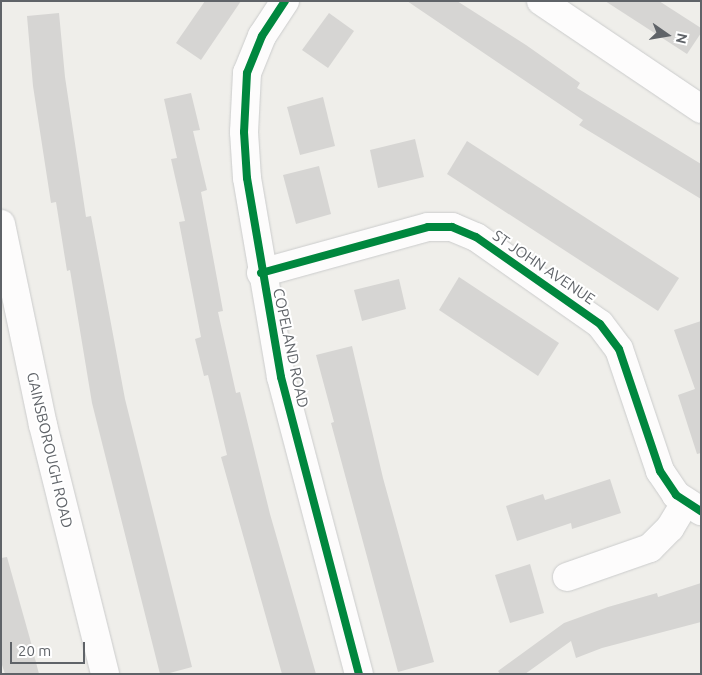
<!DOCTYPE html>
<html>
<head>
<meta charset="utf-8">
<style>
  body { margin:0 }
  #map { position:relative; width:702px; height:675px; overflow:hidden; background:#efeeea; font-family:Ubuntu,sans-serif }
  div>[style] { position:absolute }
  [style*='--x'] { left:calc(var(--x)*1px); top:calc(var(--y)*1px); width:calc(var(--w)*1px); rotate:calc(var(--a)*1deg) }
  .building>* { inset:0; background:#d6d5d3 }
  .roads { filter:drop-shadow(0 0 1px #cbcccc) drop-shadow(0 0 1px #cbcccc) }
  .minor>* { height:28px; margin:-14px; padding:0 14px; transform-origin:14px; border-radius:14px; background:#fdfcfc }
  .cycleway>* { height:8px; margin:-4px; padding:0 4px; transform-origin:4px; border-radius:4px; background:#00873e }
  span { translate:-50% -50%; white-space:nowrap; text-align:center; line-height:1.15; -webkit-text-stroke:4px #fff; paint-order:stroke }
  .street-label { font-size:15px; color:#5f6368 }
  .frame { position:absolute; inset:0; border:2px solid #5f6368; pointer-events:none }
  .north { position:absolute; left:642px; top:10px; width:50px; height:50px; -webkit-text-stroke:4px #fff; paint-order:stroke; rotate:103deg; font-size:14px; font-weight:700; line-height:20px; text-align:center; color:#5f6368 }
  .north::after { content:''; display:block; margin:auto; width:18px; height:22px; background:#5f6368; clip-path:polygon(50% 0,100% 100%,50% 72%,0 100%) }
  .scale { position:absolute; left:10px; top:642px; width:75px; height:22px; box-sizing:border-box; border:2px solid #5f6368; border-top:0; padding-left:6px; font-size:15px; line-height:18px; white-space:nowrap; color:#5f6368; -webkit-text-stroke:4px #fff; paint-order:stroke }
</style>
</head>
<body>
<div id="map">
  <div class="building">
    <i style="clip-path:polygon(205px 1px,241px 1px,201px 60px,176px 43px)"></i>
    <i style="clip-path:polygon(407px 1px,457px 1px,526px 45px,580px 83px,577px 88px,701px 164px,701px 199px,579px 125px,583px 120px)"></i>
    <i style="clip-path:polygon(605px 1px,659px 1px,701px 28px,701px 33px,687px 54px)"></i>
    <i style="clip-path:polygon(59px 13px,65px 77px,86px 217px,91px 216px,125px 399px,192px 667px,166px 674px,160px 674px,92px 403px,70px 270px,67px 271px,56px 202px,51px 203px,33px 86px,27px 16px)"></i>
    <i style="clip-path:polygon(329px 13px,354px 31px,328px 68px,302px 50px)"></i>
    <i style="clip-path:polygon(191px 93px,200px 130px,193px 131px,207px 190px,201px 192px,223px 311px,218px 312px,236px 393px,240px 392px,270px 514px,316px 674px,282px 674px,221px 457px,227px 455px,208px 375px,204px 376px,195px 339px,201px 337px,179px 222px,185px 221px,171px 159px,177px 158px,164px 99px)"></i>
    <i style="clip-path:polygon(323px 97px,335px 146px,300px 155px,287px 107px)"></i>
    <i style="clip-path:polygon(415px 139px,424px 177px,378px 188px,370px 150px)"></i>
    <i style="clip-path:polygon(467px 141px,679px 278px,658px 311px,447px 174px)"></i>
    <i style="clip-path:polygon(319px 166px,331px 214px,296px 224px,283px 175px)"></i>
    <i style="clip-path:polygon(459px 277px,559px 343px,538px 376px,439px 310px)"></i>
    <i style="clip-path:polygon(399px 279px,406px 309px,362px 321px,354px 290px)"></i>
    <i style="clip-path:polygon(701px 321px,701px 453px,697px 454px,678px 395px,695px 389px,674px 330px)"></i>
    <i style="clip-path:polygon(352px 346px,383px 478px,434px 662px,398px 672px,331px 423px,334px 422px,316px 355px)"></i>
    <i style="clip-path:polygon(610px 479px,621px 513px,572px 529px,571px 523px,517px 541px,506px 506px,543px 494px,545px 500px)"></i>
    <i style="clip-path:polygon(7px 557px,30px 639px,39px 674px,5px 674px,1px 662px,1px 558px)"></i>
    <i style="clip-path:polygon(530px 564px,544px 613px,510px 623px,495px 575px)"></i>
    <i style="clip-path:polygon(701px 583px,701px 622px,602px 648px,576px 658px,571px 641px,525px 674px,500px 674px,498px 671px,564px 623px,608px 607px,657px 593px,658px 597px)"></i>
  </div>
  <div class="roads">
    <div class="minor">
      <i style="--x:285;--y:1;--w:42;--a:123.3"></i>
      <i style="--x:262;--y:36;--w:40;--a:112"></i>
      <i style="--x:247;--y:73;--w:59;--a:92.9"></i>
      <i style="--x:244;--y:132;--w:46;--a:86.3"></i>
      <i style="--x:247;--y:178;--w:202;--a:80.3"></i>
      <i style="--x:281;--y:377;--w:307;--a:75.3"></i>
      <i style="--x:541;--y:1;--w:193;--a:34"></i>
      <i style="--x:1;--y:224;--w:205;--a:78.2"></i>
      <i style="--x:43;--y:425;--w:257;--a:76"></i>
      <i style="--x:261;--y:273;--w:173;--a:-15.4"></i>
      <i style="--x:428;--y:227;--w:24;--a:0"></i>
      <i style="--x:452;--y:227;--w:26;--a:23"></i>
      <i style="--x:476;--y:237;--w:151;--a:35.1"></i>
      <i style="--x:600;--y:324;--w:31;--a:53"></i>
      <i style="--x:619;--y:349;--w:129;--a:71.4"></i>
      <i style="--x:660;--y:471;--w:29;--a:56"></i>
      <i style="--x:676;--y:495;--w:30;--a:33"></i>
      <i style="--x:567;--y:577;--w:88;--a:-19.3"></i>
      <i style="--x:650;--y:548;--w:28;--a:-45"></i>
      <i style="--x:670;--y:528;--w:29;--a:-59"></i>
    </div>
  </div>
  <div class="cycleway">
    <i style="--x:285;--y:1;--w:42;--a:123.3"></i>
    <i style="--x:262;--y:36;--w:40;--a:112"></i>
    <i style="--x:247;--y:73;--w:59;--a:92.9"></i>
    <i style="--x:244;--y:132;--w:46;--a:86.3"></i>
    <i style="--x:247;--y:178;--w:202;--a:80.3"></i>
    <i style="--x:281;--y:377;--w:307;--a:75.3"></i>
    <i style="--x:261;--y:273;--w:173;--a:-15.4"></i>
    <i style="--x:428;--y:227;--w:24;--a:0"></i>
    <i style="--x:452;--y:227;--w:26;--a:23"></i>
    <i style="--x:476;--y:237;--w:151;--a:35.1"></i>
    <i style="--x:600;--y:324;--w:31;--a:53"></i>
    <i style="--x:619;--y:349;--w:129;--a:71.4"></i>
    <i style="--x:660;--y:471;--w:29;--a:56"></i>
    <i style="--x:676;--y:495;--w:30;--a:33"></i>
  </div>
  <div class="street-label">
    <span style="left:544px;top:267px;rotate:34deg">ST JOHN AVENUE</span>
    <span style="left:291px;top:348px;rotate:78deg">COPELAND ROAD</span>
    <span style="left:50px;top:450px;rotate:77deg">GAINSBOROUGH ROAD</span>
  </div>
  <div class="frame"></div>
  <div class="north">N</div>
  <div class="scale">20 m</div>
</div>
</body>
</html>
